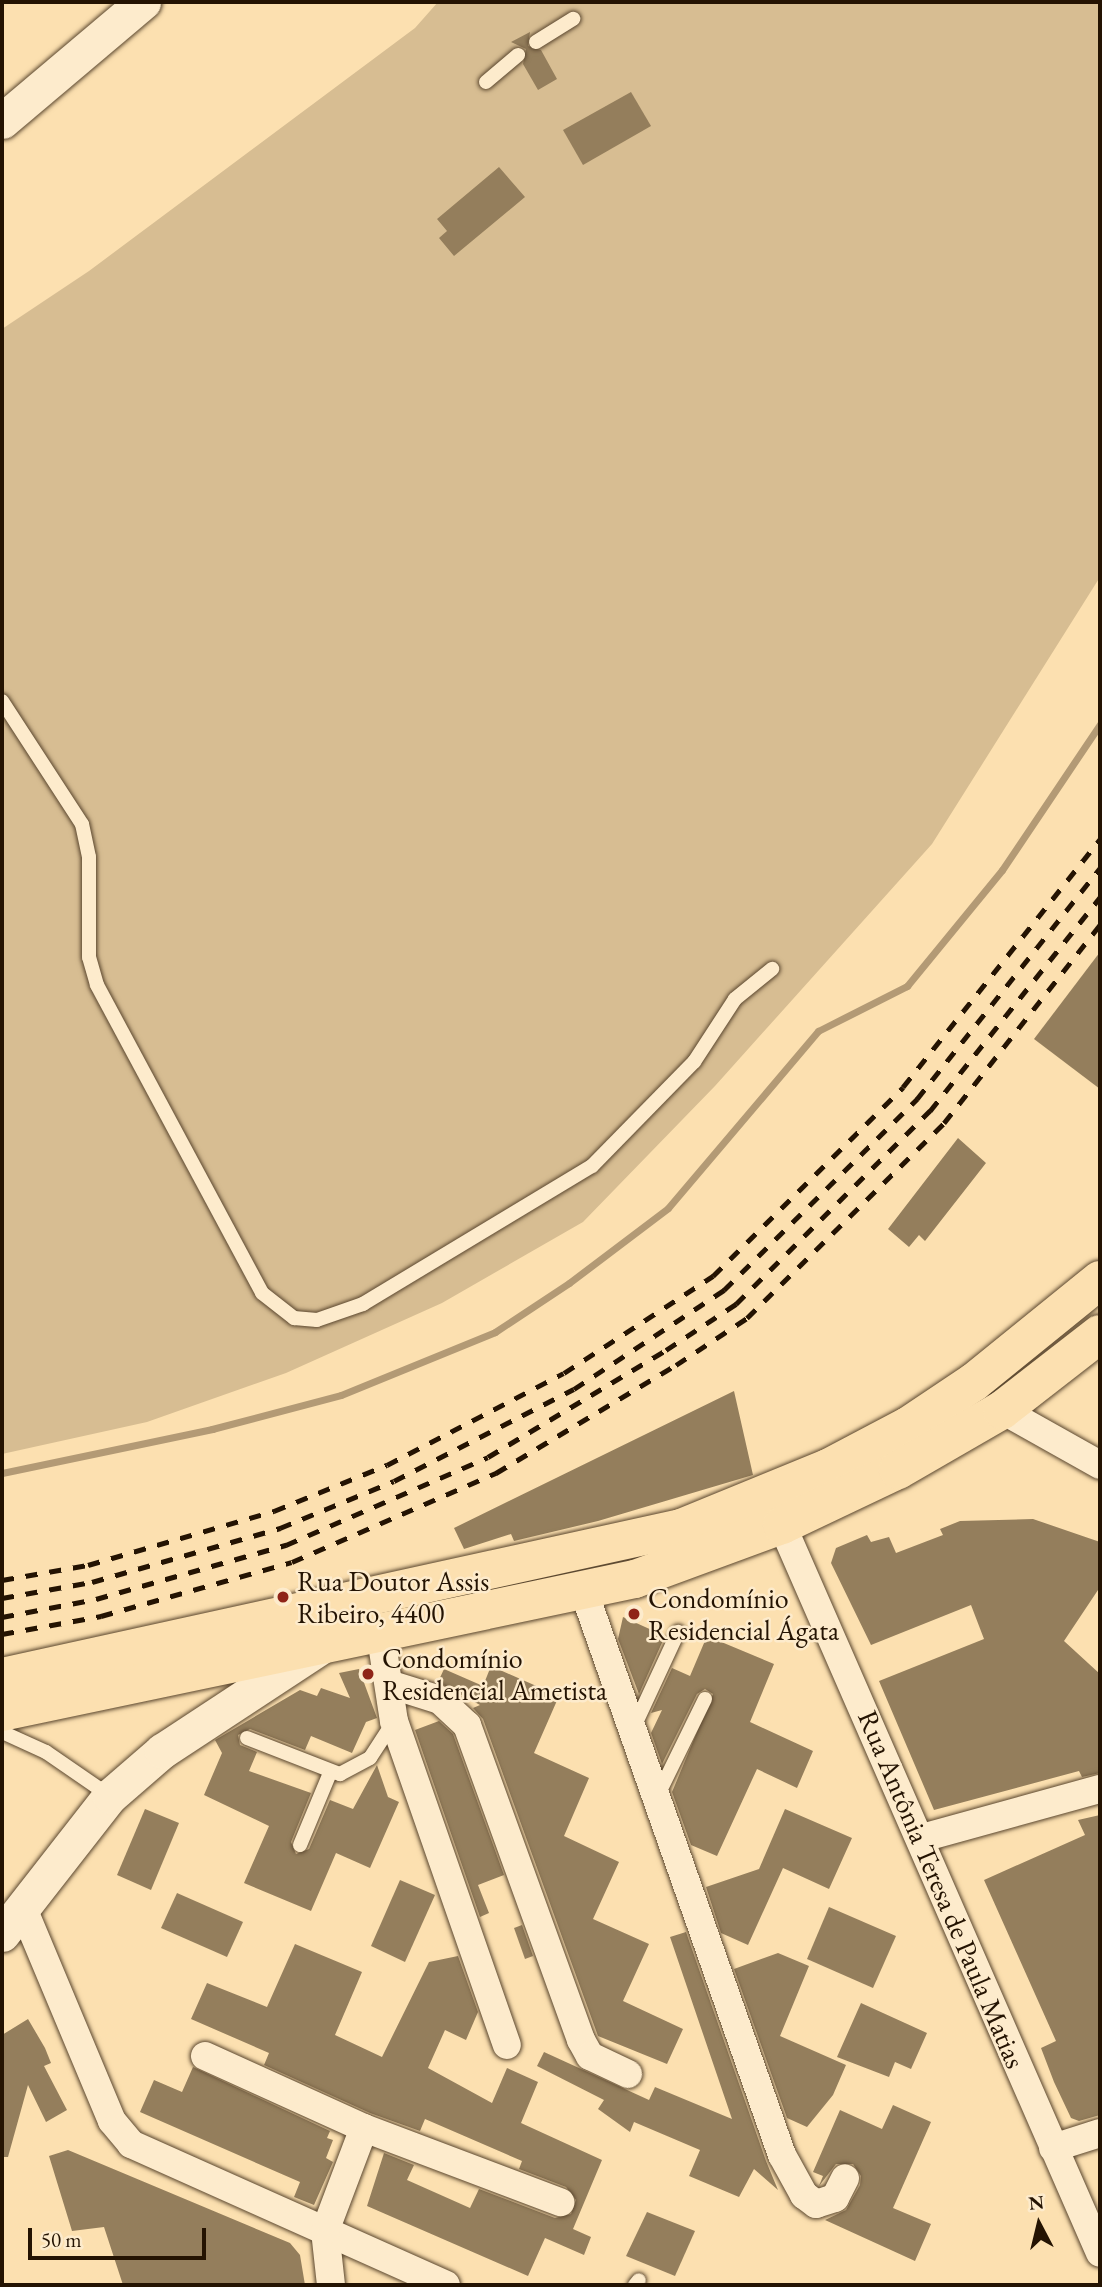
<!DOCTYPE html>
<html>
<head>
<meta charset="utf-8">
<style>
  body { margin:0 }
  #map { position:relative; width:1102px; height:2287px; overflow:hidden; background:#fce0b0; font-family:"EB Garamond",serif }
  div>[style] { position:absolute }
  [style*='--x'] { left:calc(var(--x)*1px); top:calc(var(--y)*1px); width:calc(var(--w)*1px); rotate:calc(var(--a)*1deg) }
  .green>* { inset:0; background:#d7bd92 }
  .stream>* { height:7px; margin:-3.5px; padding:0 3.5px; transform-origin:3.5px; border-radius:3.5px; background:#b39a75 }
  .building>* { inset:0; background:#947e5c }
  .roads { filter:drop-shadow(0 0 2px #5a462e) drop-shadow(0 0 2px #5a462e) }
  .service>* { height:14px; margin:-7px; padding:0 7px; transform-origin:7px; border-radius:7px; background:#fdebcc }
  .minor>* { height:28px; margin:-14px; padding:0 14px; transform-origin:14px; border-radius:14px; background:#fdebcc }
  .tertiary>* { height:35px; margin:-17.5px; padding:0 17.5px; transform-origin:17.5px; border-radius:17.5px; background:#fdebcc }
  .primary>* { height:38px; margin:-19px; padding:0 19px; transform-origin:19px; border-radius:19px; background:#fce0b0 }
  .rail>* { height:5px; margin-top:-2.5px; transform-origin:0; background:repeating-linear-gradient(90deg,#241302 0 12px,transparent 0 24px) }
  .dots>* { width:19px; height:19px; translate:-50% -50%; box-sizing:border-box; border:4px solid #fdebcc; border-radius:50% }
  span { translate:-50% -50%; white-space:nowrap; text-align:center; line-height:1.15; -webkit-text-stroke:5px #fdebcc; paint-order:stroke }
  .poi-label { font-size:28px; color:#241302 }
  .left { translate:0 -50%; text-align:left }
  .street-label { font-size:28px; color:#241302 }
  .frame { position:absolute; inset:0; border:4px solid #241302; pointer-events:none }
  .north { position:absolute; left:1004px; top:2189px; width:70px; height:70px; -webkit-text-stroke:5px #fdebcc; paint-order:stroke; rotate:353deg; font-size:19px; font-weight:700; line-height:28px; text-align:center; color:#241302 }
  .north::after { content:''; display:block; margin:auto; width:24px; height:32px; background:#241302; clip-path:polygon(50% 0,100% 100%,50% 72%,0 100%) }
  .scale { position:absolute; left:28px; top:2228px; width:178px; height:32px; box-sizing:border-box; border:4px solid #241302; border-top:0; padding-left:9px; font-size:21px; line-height:24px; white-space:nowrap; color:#241302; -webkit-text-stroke:5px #fdebcc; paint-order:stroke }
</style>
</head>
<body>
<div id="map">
  <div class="green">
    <i style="clip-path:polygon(438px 2px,1100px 2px,1100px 577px,932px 844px,715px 1086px,583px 1222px,442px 1303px,286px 1373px,147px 1422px,2px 1454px,2px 329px,89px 271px,415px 28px)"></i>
  </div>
  <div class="stream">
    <i style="--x:2;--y:1473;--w:215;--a:-11.8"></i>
    <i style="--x:212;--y:1429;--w:133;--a:-14.8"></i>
    <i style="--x:341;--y:1395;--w:166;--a:-22.2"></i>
    <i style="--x:495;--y:1332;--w:89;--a:-33.5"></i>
    <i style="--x:569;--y:1283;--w:124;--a:-37.1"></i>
    <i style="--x:668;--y:1208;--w:232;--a:-49.7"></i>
    <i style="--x:818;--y:1031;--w:100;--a:-26.8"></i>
    <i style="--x:907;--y:986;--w:150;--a:-50.7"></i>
    <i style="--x:1002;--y:870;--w:176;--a:-56.1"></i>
  </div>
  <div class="building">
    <i style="clip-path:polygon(530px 32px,528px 46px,541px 50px,557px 79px,538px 90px,523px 64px,526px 49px,511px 42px)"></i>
    <i style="clip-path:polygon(631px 92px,651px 126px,583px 165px,563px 130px)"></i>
    <i style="clip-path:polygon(499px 167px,525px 197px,454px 256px,439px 238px,447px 231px,437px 219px)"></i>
    <i style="clip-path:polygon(1100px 952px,1100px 1089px,1034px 1039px)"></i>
    <i style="clip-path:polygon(958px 1138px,986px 1163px,925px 1241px,919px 1235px,909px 1247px,888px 1229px)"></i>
    <i style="clip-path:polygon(734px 1391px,753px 1475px,598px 1521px,514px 1541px,511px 1534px,464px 1549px,454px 1528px)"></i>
    <i style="clip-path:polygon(1033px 1519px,1100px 1542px,1100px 1587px,1064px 1641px,1100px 1674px,1100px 1773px,1082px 1777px,1079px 1771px,934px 1810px,879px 1681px,984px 1639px,971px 1605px,871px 1645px,831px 1563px,836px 1548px,867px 1535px,871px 1542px,889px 1537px,896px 1553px,943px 1535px,940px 1529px,960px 1521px)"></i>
    <i style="clip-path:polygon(623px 1617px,665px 1636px,639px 1694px,618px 1639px)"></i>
    <i style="clip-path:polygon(707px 1636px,774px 1664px,750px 1722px,813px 1751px,797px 1788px,757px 1769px,717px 1856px,691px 1845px,672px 1792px,713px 1694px,705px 1689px,697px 1694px,662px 1764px,651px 1733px,662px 1710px,651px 1713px,672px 1668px,690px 1676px)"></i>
    <i style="clip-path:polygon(491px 1666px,559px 1696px,534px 1753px,589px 1778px,564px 1836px,619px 1862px,593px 1919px,649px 1944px,623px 2001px,683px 2029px,667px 2064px,598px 2036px,483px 1719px,473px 1708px,480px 1705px,438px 1682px,444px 1669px,483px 1686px)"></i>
    <i style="clip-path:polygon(359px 1669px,377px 1718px,366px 1722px,352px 1753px,311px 1736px,305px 1750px,250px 1729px,238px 1735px,240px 1745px,257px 1752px,249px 1771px,311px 1793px,291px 1842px,296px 1854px,309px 1849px,330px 1800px,353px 1809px,377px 1765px,388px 1797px,399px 1802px,370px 1868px,336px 1853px,311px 1911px,244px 1883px,269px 1826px,204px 1795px,222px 1753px,215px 1740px,300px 1690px,317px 1696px,321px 1688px,350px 1698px,339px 1673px)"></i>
    <i style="clip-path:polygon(439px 1721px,453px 1734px,504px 1875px,478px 1885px,489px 1913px,480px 1917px,415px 1730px)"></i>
    <i style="clip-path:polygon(145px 1809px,179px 1823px,151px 1890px,117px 1875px)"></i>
    <i style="clip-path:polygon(785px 1809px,852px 1838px,829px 1889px,783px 1868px,748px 1945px,721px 1933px,706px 1887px,759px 1869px)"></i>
    <i style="clip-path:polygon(1100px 1815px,1100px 2115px,1079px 2121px,1071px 2118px,1054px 2082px,1041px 2048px,1056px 2041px,984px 1880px,1085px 1835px,1078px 1820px)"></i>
    <i style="clip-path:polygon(400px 1880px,435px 1895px,405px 1962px,371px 1946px)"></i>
    <i style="clip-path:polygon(177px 1893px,243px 1922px,227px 1957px,161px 1928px)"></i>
    <i style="clip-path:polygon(829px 1907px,896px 1936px,873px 1988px,807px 1959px)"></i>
    <i style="clip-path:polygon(522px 1925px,533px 1956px,525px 1959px,514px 1928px)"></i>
    <i style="clip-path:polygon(686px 1932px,766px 2161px,778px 2190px,754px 2169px,739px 2197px,689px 2176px,700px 2150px,634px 2122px,630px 2132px,598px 2109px,604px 2100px,537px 2066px,544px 2052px,649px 2100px,655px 2087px,732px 2119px,670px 1937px)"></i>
    <i style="clip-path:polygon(295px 1944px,362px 1972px,335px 2035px,382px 2057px,429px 1962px,458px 1956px,478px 2012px,466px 2040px,445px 2030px,428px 2068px,492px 2103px,507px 2068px,538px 2082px,521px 2123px,602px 2160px,573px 2229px,591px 2237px,584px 2255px,545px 2238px,528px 2276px,367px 2206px,384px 2153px,414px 2165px,407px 2180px,470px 2208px,479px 2189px,555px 2218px,571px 2214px,576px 2200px,566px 2187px,519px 2169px,522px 2161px,425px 2119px,420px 2131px,370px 2113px,264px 2065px,269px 2053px,191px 2019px,207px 1983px,267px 2007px)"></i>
    <i style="clip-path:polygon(778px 1953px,809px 1966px,780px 2036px,846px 2065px,833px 2095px,807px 2127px,787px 2118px,734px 1969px)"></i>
    <i style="clip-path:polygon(861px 2003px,927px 2033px,911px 2069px,895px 2062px,889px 2077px,837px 2057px)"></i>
    <i style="clip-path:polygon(28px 2019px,45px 2048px,51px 2063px,44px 2066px,67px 2110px,46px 2122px,28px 2085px,8px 2157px,2px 2157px,2px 2035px)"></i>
    <i style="clip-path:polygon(193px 2067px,330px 2131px,327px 2138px,333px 2140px,326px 2158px,333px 2162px,314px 2205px,294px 2197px,300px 2182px,140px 2112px,154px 2080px,182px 2092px)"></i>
    <i style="clip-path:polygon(893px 2105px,931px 2122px,893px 2208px,931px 2224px,915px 2261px,825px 2220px,846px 2210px,860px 2185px,861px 2176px,853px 2164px,836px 2164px,819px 2186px,823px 2176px,813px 2172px,840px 2110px,882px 2129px)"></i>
    <i style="clip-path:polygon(68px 2150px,290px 2243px,300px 2255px,305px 2285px,123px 2285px,104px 2227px,72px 2231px,49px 2156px)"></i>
    <i style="clip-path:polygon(647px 2212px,695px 2231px,675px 2276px,626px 2256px)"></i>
  </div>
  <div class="roads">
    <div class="service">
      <i style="--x:536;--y:42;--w:44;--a:-31.9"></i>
      <i style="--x:486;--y:82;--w:42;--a:-40.2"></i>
      <i style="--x:2;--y:701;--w:147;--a:57"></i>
      <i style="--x:82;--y:824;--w:34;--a:78"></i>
      <i style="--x:89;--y:857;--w:100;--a:90"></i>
      <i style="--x:89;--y:957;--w:29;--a:74"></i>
      <i style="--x:97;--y:985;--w:349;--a:61.8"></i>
      <i style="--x:262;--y:1293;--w:41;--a:38"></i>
      <i style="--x:294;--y:1318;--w:23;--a:5"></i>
      <i style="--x:317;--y:1320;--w:49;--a:-19.2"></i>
      <i style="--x:363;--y:1304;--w:267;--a:-31.1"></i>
      <i style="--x:592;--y:1166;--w:146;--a:-45.6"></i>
      <i style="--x:694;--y:1062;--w:75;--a:-56.9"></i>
      <i style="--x:735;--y:999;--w:48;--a:-39"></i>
      <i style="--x:634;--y:1727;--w:105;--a:-65.1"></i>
      <i style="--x:2;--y:1732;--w:48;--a:24.4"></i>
      <i style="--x:46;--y:1752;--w:78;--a:34.5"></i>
      <i style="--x:247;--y:1738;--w:100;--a:21.2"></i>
      <i style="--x:340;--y:1774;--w:34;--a:-28"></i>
      <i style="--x:370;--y:1758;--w:44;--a:-57"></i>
      <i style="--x:658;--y:1795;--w:107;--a:-63.9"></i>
      <i style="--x:300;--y:1845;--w:78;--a:-67.4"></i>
      <i style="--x:635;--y:2285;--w:6;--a:-51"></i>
    </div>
    <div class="minor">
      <i style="--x:1002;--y:1410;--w:112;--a:29.3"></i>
      <i style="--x:782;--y:1525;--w:794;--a:66.4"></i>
      <i style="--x:583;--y:1589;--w:600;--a:70.63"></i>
      <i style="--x:782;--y:2155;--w:46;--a:61.2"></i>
      <i style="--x:804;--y:2195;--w:15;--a:37"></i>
      <i style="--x:816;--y:2204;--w:20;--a:-18"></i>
      <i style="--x:835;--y:2198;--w:22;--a:-63"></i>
      <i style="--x:380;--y:1631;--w:91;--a:81.2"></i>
      <i style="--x:394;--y:1721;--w:343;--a:70.8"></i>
      <i style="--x:389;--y:1684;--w:53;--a:17.4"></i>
      <i style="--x:440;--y:1700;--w:37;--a:43"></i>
      <i style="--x:467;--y:1725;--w:335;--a:70.1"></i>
      <i style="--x:581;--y:2040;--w:18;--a:61"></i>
      <i style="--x:590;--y:2056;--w:42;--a:25.3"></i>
      <i style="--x:922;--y:1838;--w:185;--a:-15.4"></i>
      <i style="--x:22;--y:1906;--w:233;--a:67.3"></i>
      <i style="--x:112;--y:2121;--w:30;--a:50"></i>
      <i style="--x:131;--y:2144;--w:345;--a:24.1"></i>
      <i style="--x:205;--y:2056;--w:175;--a:24.4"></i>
      <i style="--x:1053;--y:2148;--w:49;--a:-17.7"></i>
      <i style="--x:331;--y:2285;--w:54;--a:-96.3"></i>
      <i style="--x:325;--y:2231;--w:110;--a:-69.3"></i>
      <i style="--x:364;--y:2128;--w:210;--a:20.7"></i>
    </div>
    <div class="tertiary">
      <i style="--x:2;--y:121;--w:185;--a:-40.2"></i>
      <i style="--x:2;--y:1934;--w:175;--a:-52"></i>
      <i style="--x:110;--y:1796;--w:69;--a:-40.9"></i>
      <i style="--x:162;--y:1751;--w:188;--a:-33.3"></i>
    </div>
    <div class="primary">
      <i style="--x:2;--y:1677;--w:695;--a:-12.38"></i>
      <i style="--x:681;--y:1528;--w:159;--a:-22.2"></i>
      <i style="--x:828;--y:1468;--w:90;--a:-27.7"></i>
      <i style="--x:908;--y:1426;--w:79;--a:-33.7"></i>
      <i style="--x:974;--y:1382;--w:162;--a:-39"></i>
      <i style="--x:2;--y:1712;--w:647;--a:-11.87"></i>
      <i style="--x:635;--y:1579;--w:157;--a:-20.2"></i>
      <i style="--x:782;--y:1525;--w:128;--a:-25.4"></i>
      <i style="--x:898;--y:1470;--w:120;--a:-30"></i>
      <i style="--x:1002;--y:1410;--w:124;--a:-37.8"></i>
    </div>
  </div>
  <div class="rail">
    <i style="--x:2;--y:1580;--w:87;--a:-9.9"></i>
    <i style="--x:88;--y:1565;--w:194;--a:-16.2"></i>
    <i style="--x:274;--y:1511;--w:122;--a:-22.2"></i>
    <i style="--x:387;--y:1465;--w:199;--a:-27.5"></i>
    <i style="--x:564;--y:1373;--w:178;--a:-33.1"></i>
    <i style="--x:713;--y:1276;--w:268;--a:-44.8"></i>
    <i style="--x:903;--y:1087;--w:317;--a:-51.5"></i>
    <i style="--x:2;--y:1598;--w:91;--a:-10.1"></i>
    <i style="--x:92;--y:1582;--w:196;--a:-16"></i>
    <i style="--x:280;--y:1528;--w:123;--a:-22.4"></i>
    <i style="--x:394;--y:1481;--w:202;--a:-27.1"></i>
    <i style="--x:574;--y:1389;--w:180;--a:-33.4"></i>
    <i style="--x:724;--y:1290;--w:272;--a:-44.7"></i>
    <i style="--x:917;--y:1099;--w:295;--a:-51.6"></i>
    <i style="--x:2;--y:1617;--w:96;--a:-10.8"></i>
    <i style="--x:96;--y:1599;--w:198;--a:-15.9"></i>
    <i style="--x:286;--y:1545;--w:220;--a:-23.5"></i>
    <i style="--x:488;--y:1457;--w:208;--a:-31"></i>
    <i style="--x:666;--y:1350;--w:84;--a:-33.3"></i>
    <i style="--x:736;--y:1304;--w:274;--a:-44.9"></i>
    <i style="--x:930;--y:1111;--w:273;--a:-51.5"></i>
    <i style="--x:2;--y:1634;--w:101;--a:-10.3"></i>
    <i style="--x:101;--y:1616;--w:198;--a:-15.8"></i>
    <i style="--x:292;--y:1562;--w:223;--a:-23.6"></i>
    <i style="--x:496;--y:1473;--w:210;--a:-31"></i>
    <i style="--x:676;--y:1365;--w:85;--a:-33.5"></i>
    <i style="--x:747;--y:1318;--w:277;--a:-44.7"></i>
    <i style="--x:944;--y:1123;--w:252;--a:-51.8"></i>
  </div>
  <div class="dots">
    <i style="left:283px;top:1597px;background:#8f2418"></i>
    <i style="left:634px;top:1614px;background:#8f2418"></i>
    <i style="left:368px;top:1674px;background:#8f2418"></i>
  </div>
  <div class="poi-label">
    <span class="left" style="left:297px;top:1597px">Rua Doutor Assis<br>Ribeiro, 4400</span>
    <span class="left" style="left:648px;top:1614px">Condomínio<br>Residencial Ágata</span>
    <span class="left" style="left:382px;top:1674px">Condomínio<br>Residencial Ametista</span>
  </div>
  <div class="street-label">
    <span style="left:942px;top:1889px;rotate:67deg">Rua Antônia Teresa de Paula Matias</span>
  </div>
  <div class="frame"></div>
  <div class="north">N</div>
  <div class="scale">50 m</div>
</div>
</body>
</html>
